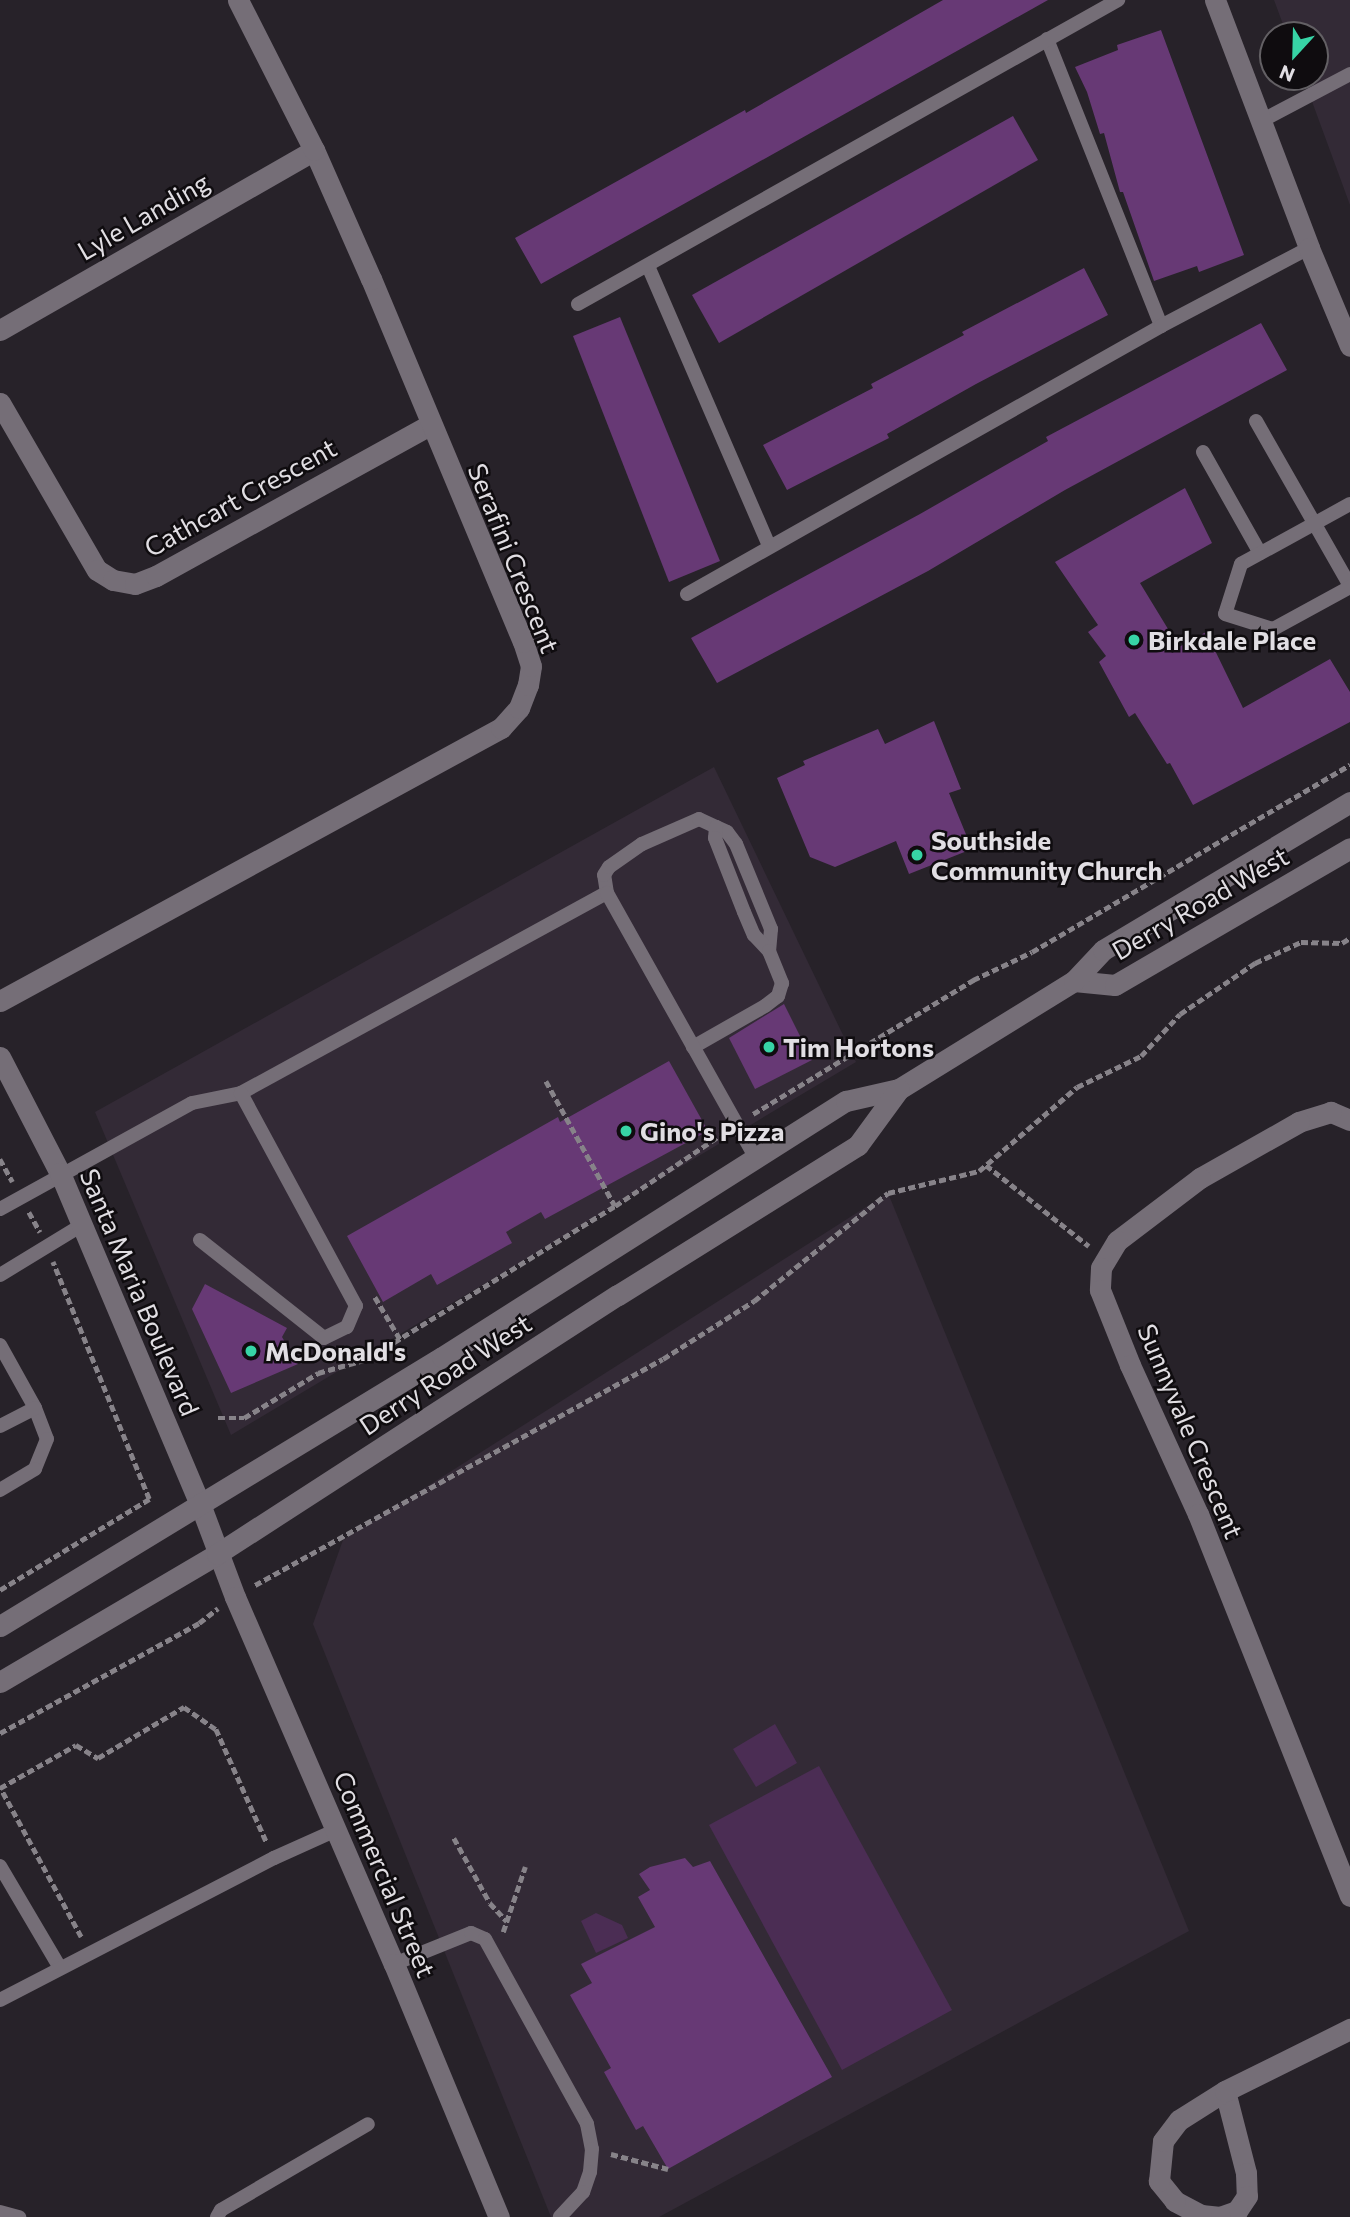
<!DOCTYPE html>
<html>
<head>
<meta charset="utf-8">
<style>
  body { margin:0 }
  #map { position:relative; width:1350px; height:2217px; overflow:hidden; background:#272229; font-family:Commissioner,sans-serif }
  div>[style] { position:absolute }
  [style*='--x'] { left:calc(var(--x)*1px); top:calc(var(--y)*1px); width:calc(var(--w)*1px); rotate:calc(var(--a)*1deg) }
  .built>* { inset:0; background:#332a36 }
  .green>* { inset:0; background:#4b2d54 }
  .building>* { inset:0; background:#673975 }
  .path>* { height:4.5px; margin-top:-2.25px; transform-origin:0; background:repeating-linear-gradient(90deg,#878389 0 7px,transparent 0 10.5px) }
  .service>* { height:14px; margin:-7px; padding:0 7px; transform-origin:7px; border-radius:7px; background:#756e77 }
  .minor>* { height:21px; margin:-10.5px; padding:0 10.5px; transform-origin:10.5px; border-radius:10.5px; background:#756e77 }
  .tertiary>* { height:21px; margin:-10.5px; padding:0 10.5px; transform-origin:10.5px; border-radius:10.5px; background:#756e77 }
  .secondary>* { height:21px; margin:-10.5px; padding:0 10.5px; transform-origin:10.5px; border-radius:10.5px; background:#756e77 }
  .dots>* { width:19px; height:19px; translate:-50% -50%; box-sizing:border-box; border:4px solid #0f0c0f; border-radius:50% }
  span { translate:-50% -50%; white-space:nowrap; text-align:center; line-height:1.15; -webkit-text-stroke:5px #0f0c0f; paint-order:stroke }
  .street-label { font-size:26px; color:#e1dee3 }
  .poi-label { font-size:26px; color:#e1dee3; font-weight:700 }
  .left { translate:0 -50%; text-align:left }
  .north { position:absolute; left:1259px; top:21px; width:70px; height:70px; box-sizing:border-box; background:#0f0c0f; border:2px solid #636064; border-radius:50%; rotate:202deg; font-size:19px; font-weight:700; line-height:28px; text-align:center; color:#e1dee3 }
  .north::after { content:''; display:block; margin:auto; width:24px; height:32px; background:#37d4a6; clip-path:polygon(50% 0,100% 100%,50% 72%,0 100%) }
</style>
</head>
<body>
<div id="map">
  <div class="built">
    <i style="clip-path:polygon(1274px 0,1350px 0,1350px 205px,1303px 77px,1315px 77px,1315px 35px,1287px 35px)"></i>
    <i style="clip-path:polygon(714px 767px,856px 1062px,231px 1435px,95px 1112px)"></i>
    <i style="clip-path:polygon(888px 1193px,1189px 1931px,659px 2217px,551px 2217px,313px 1624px,343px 1540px)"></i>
  </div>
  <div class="green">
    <i style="clip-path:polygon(775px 1724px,797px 1763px,756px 1787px,733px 1749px)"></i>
    <i style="clip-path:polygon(819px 1766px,952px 2010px,842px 2070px,709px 1825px)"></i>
    <i style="clip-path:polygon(596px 1913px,622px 1925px,628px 1938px,596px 1953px,581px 1921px)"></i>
  </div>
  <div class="building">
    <i style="clip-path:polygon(943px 0,1048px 0,541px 284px,515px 238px,745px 110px,746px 113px)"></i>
    <i style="clip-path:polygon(1161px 30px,1244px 255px,1199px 272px,1197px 266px,1154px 281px,1123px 192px,1120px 192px,1104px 133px,1100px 134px,1087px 92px,1075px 67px,1118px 50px,1117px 45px)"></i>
    <i style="clip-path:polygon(1013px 116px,1038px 160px,719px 343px,692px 295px)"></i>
    <i style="clip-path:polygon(1084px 268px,1108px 315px,976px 384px,887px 434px,889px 438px,787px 490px,763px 445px,873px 388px,871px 384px,964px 335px,962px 332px)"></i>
    <i style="clip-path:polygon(620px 317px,720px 561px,669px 582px,573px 336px)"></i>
    <i style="clip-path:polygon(1261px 323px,1287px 370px,1065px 490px,928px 571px,717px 683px,691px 638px,920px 514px,1048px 441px,1046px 437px)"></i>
    <i style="clip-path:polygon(1185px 488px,1212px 543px,1140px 583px,1179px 647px,1206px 632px,1243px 708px,1330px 659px,1350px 692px,1350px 722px,1193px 805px,1170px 763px,1167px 764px,1135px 713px,1129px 717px,1099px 662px,1106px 656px,1088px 632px,1098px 625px,1055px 562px)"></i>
    <i style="clip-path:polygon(934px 721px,961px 789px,949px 793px,972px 849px,909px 874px,896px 841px,835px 867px,810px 857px,777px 778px,805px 765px,803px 761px,878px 729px,885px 744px)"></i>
    <i style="clip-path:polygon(784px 1004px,812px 1060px,755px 1089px,729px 1038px)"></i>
    <i style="clip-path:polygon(669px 1061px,708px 1131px,545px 1219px,541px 1212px,506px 1232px,512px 1243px,437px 1285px,431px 1274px,383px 1302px,347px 1236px,558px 1117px,560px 1122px)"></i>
    <i style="clip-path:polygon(205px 1284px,287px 1328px,282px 1337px,298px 1364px,231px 1393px,192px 1309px)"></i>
    <i style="clip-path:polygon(685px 1858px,693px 1867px,710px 1861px,832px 2077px,668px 2169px,643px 2126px,636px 2130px,604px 2072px,611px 2068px,570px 1995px,592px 1983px,581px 1964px,655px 1927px,638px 1897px,650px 1890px,639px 1874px,650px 1867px)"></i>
  </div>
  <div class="path">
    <i style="--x:546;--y:1081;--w:143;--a:61.1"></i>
    <i style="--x:753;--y:1114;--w:258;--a:-31.3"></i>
    <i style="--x:973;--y:980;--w:65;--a:-25.4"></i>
    <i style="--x:1032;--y:952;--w:369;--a:-30.5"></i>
    <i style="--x:0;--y:1159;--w:26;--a:61"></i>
    <i style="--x:986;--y:1165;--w:131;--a:38.2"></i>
    <i style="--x:29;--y:1212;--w:23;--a:61"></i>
    <i style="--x:375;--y:1297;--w:49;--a:59.2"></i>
    <i style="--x:218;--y:1418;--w:26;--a:0"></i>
    <i style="--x:244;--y:1418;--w:87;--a:-31.3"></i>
    <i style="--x:318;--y:1373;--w:51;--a:-15.9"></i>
    <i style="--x:367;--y:1359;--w:291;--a:-31.7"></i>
    <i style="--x:615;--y:1206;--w:129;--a:-33.9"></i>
    <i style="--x:255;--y:1585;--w:466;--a:-29"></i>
    <i style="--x:663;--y:1359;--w:108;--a:-32.5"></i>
    <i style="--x:754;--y:1301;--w:172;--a:-38.9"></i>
    <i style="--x:888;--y:1193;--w:94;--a:-13.6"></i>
    <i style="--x:979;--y:1171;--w:129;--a:-40.6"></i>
    <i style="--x:1077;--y:1087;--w:71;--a:-25.8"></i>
    <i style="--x:1141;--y:1056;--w:57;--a:-47.1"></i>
    <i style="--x:1180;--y:1014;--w:91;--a:-34.2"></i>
    <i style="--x:1255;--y:963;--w:51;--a:-24.5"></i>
    <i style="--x:1301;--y:942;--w:41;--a:1.4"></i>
    <i style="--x:1342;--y:943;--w:9;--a:-32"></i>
    <i style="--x:0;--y:1590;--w:175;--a:-31.4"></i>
    <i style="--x:149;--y:1499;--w:256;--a:-112.1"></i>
    <i style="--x:0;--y:1733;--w:227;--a:-28.9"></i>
    <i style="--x:199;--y:1623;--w:24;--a:-38"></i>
    <i style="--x:454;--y:1838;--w:74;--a:61"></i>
    <i style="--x:490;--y:1903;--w:25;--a:47"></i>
    <i style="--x:503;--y:1932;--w:69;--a:-71.3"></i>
    <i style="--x:81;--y:1937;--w:170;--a:-118.5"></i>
    <i style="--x:0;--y:1788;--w:87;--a:-29.5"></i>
    <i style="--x:76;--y:1745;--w:26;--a:31"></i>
    <i style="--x:98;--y:1758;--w:100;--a:-30.7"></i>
    <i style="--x:184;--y:1707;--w:39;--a:35"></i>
    <i style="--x:216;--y:1729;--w:123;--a:65.9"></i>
    <i style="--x:611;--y:2154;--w:59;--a:14.7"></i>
  </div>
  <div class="service">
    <i style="--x:1047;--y:39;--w:309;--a:68.3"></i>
    <i style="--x:1261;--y:121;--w:101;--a:-27.8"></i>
    <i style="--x:648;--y:266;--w:305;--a:66.6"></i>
    <i style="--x:578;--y:304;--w:620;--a:-29.38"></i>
    <i style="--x:1256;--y:421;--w:190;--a:60.3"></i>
    <i style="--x:1203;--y:452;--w:116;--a:60.6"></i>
    <i style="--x:1350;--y:504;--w:124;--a:151.2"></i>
    <i style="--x:1241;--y:564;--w:52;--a:107.7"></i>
    <i style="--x:1225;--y:614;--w:50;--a:17.4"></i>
    <i style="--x:1273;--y:629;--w:88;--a:-28.6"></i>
    <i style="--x:687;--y:594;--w:545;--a:-29.48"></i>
    <i style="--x:1161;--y:326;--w:167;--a:-27.8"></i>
    <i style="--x:716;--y:827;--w:12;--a:24"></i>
    <i style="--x:727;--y:832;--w:15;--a:53"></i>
    <i style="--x:736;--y:844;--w:92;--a:67.6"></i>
    <i style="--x:771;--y:929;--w:22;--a:95"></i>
    <i style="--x:607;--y:893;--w:18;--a:-99"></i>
    <i style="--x:604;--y:875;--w:9;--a:-58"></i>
    <i style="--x:609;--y:867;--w:40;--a:-34.9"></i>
    <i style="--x:642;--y:844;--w:62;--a:-23.7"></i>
    <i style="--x:699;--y:819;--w:19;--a:25"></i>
    <i style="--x:716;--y:827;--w:11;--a:95"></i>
    <i style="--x:715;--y:838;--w:79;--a:68.6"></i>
    <i style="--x:744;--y:912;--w:25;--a:67"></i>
    <i style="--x:754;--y:935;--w:22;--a:47"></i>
    <i style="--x:769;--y:951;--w:35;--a:68"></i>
    <i style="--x:782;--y:983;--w:14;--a:107"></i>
    <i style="--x:778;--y:996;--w:16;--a:142"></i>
    <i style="--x:765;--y:1006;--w:83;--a:150.3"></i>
    <i style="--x:0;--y:1209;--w:219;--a:-28.9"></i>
    <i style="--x:192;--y:1103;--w:50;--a:-11.5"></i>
    <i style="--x:241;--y:1093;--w:417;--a:-28.7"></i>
    <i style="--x:607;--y:893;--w:304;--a:60.7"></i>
    <i style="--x:200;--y:1240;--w:158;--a:38.3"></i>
    <i style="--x:324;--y:1338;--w:25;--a:-26"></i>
    <i style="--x:347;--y:1327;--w:23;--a:-67"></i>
    <i style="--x:356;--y:1306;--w:242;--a:-118.4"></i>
    <i style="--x:0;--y:1275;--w:96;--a:-31.4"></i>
    <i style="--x:0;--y:1345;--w:72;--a:60.9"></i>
    <i style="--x:35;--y:1408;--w:33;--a:69"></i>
    <i style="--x:47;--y:1439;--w:32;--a:112"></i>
    <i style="--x:35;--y:1469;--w:41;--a:149"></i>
    <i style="--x:0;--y:1426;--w:39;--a:-27"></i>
    <i style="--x:0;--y:1866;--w:118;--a:59.5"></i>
    <i style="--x:394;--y:1964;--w:83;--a:-21.9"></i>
    <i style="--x:471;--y:1933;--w:15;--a:23"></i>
    <i style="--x:485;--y:1939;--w:211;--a:61.1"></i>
    <i style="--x:587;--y:2124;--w:25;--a:79"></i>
    <i style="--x:592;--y:2149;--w:23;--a:95"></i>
    <i style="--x:590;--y:2172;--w:21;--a:109"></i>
    <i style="--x:583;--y:2192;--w:34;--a:133"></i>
    <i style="--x:0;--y:2000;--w:309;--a:-27.4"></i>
    <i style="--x:274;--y:1858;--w:68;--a:-24.3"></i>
    <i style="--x:0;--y:2212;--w:20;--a:15"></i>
    <i style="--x:217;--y:2217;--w:8;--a:-60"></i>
    <i style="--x:221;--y:2210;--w:170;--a:-30.3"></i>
  </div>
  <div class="minor">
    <i style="--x:0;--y:330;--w:362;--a:-29.8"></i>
    <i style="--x:0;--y:403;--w:193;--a:59.9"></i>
    <i style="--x:97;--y:570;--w:19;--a:32"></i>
    <i style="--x:113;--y:580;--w:22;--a:10"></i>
    <i style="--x:135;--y:584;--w:22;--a:-21"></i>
    <i style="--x:156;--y:576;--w:313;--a:-28.9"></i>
    <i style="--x:0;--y:1001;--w:571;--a:-28.59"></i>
    <i style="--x:501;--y:728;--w:27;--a:-48"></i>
    <i style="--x:519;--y:708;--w:25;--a:-69"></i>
    <i style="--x:528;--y:685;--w:19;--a:-81"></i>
    <i style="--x:531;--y:666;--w:25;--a:-108"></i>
    <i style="--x:523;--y:642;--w:394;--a:-112.7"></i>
    <i style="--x:371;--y:279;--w:141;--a:-113.8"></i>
    <i style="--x:314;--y:150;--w:168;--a:-116.9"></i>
    <i style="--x:1350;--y:1120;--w:21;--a:-157"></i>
    <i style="--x:1331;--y:1112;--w:34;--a:163"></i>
    <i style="--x:1299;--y:1122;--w:114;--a:150.5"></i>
    <i style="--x:1200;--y:1178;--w:104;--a:142.8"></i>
    <i style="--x:1117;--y:1241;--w:31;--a:121"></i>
    <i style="--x:1101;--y:1268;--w:22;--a:93"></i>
    <i style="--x:1100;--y:1290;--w:81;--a:68.2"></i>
    <i style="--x:1130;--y:1365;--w:164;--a:65.5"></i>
    <i style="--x:1198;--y:1514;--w:411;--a:68.3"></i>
    <i style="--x:1225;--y:2091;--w:85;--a:75.6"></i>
    <i style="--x:1246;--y:2173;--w:23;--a:88"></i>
    <i style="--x:1247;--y:2196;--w:18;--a:124"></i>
    <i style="--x:1237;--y:2211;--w:18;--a:161"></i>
    <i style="--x:1220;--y:2217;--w:19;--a:-174"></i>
    <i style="--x:1201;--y:2215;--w:30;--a:-152"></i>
    <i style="--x:1175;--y:2201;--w:26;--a:-129"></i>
    <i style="--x:1159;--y:2181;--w:40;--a:-84.3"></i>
    <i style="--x:1163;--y:2141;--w:26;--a:-53"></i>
    <i style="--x:1179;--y:2120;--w:54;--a:-32.2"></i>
    <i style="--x:1225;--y:2091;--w:140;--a:-26.4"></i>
  </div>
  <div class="tertiary">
    <i style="--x:1215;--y:0;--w:265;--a:69.2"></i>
    <i style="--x:1309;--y:248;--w:106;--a:67.3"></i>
    <i style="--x:0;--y:1057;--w:131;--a:62.7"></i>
    <i style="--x:60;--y:1173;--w:359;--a:67.1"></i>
    <i style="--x:200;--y:1504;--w:99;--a:69.4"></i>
    <i style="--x:235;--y:1597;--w:400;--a:66.6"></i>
    <i style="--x:394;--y:1964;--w:274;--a:67.5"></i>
  </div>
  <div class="secondary">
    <i style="--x:1074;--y:981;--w:41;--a:5.6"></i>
    <i style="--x:1115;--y:985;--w:272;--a:-30.2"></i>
    <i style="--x:0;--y:1626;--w:517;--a:-31.32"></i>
    <i style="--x:442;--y:1357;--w:478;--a:-32.4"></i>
    <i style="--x:846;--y:1101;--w:54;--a:-12.8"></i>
    <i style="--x:899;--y:1089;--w:206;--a:-31.7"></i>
    <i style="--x:1074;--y:981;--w:42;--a:-46.9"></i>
    <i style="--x:1103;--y:950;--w:288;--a:-30.9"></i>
    <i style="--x:0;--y:1682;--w:252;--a:-30.5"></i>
    <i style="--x:217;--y:1554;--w:477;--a:-32.9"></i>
    <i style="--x:618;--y:1295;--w:283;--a:-32"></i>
    <i style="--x:858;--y:1145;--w:69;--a:-53.8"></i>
  </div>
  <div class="dots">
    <i style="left:1134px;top:640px;background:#37d4a6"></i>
    <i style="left:917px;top:855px;background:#37d4a6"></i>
    <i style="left:769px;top:1047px;background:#37d4a6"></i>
    <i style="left:626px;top:1131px;background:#37d4a6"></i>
    <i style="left:251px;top:1351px;background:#37d4a6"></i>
  </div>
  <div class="street-label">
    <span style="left:143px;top:216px;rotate:-30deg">Lyle Landing</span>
    <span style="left:240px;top:497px;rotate:-29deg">Cathcart Crescent</span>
    <span style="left:514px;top:558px;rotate:68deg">Serafini Crescent</span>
    <span style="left:1200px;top:903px;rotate:-30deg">Derry Road West</span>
    <span style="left:140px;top:1292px;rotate:67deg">Santa Maria Boulevard</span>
    <span style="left:445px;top:1374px;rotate:-33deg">Derry Road West</span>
    <span style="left:1191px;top:1431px;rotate:67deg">Sunnyvale Crescent</span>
    <span style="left:385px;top:1874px;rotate:67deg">Commercial Street</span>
  </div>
  <div class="poi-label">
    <span class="left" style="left:1148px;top:640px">Birkdale Place</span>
    <span class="left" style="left:931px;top:855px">Southside<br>Community Church</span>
    <span class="left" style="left:783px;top:1047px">Tim Hortons</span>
    <span class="left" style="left:640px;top:1131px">Gino's Pizza</span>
    <span class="left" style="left:265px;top:1351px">McDonald's</span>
  </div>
  <div class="north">N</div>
</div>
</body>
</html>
